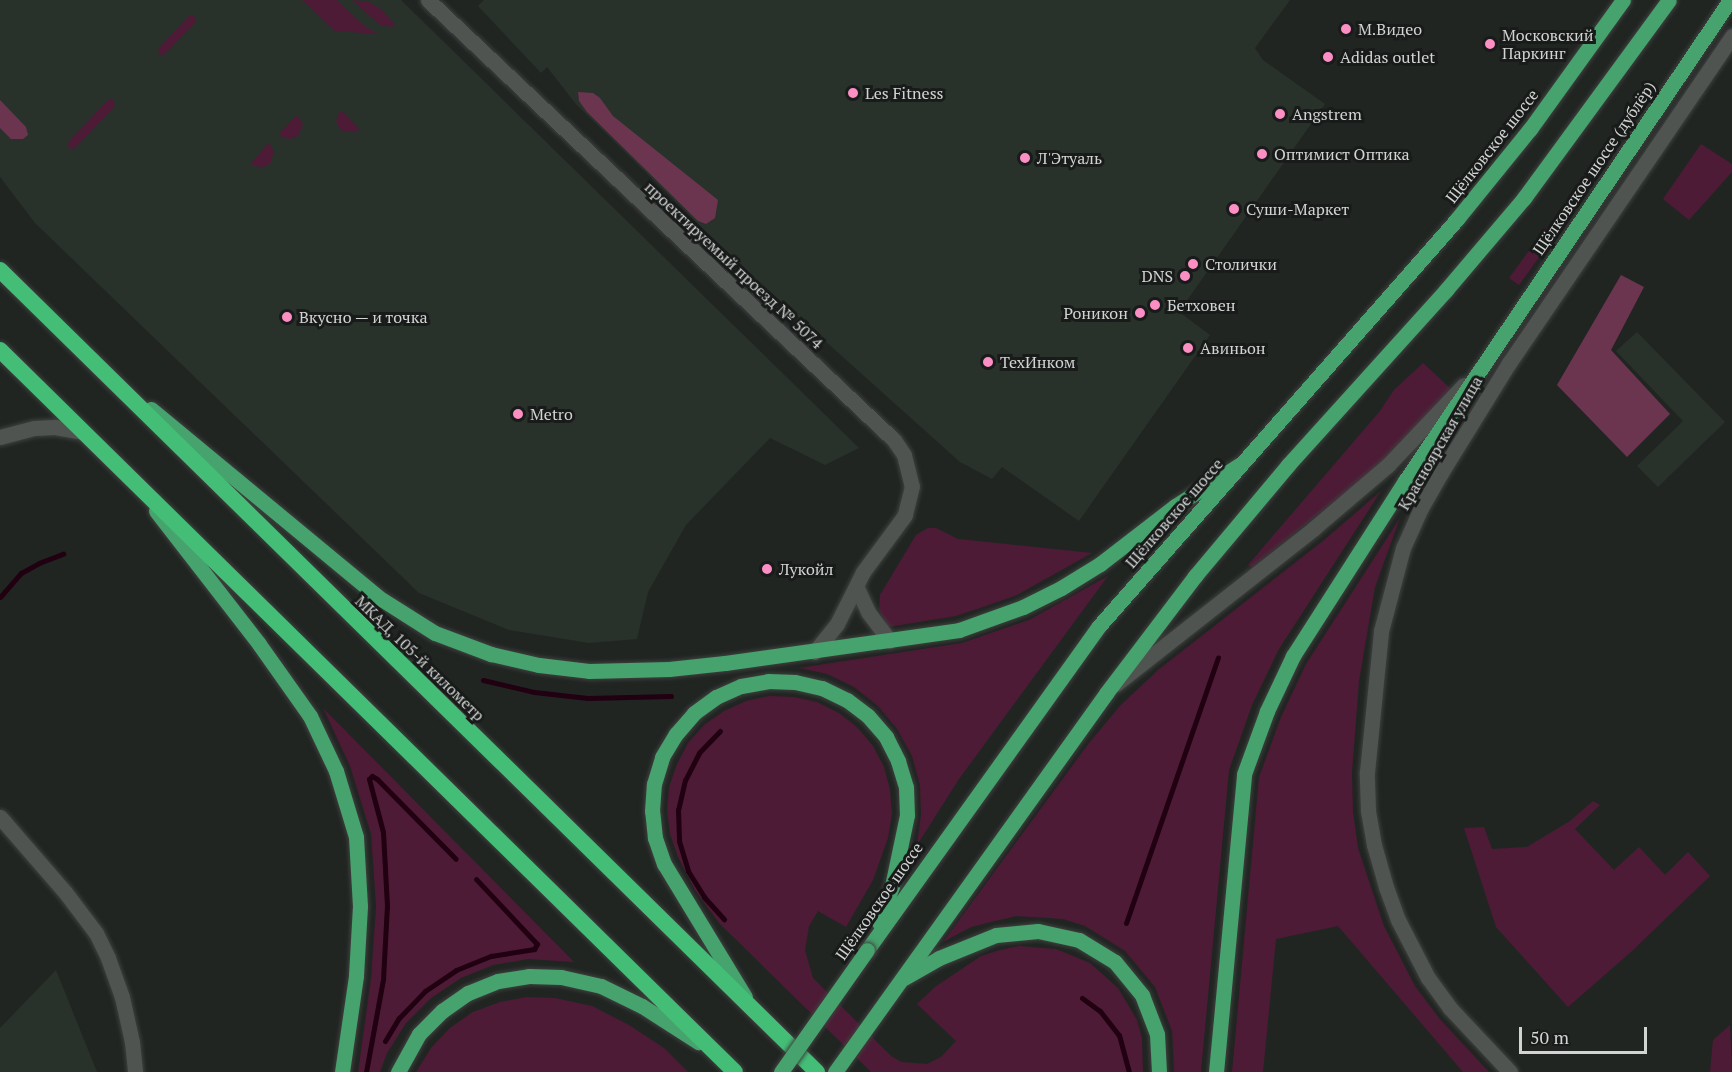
<!DOCTYPE html>
<html>
<head>
<meta charset="utf-8">
<style>
  body { margin:0 }
  #map { position:relative; width:1732px; height:1072px; overflow:hidden; background:#212522; font-family:"PT Serif",serif }
  div>[style] { position:absolute }
  [style*='--x'] { left:calc(var(--x)*1px); top:calc(var(--y)*1px); width:calc(var(--w)*1px); rotate:calc(var(--a)*1deg) }
  .built>* { inset:0; background:#29312b }
  .green>* { inset:0; background:#4e1b36 }
  .forest>* { inset:0; background:#6b3550 }
  .stream>* { height:5px; margin:-2.5px; padding:0 2.5px; transform-origin:2.5px; border-radius:2.5px; background:#200011 }
  .roads { filter:drop-shadow(0 0 2px #3e413f) drop-shadow(0 0 2px #3e413f) }
  .minor>* { height:15px; margin:-7.5px; padding:0 7.5px; transform-origin:7.5px; border-radius:7.5px; background:#505451 }
  .tertiary>* { height:15px; margin:-7.5px; padding:0 7.5px; transform-origin:7.5px; border-radius:7.5px; background:#505451 }
  .secondary>* { height:15px; margin:-7.5px; padding:0 7.5px; transform-origin:7.5px; border-radius:7.5px; background:#505451 }
  .primary>* { height:15px; margin:-7.5px; padding:0 7.5px; transform-origin:7.5px; border-radius:7.5px; background:#47a36d }
  .trunk>* { height:16px; margin:-8px; padding:0 8px; transform-origin:8px; border-radius:8px; background:#44be76 }
  .bridges { filter:drop-shadow(0 0 2px #3e413f) drop-shadow(0 0 2px #3e413f) }
  .primary-bridge>* { height:15px; margin:-7.5px; padding:0 7.5px; transform-origin:7.5px; border-radius:7.5px; background:#47a36d }
  .dots>* { width:16px; height:16px; translate:-50% -50%; box-sizing:border-box; border:3px solid #181b19; border-radius:50% }
  span { translate:-50% -50%; white-space:nowrap; text-align:center; line-height:1.15; -webkit-text-stroke:6px #181b19; paint-order:stroke }
  .poi-label { font-size:16px; color:#d1d4d2 }
  .left { translate:0 -50%; text-align:left }
  .right { translate:-100% -50%; text-align:right }
  .street-label { font-size:16px; color:#d1d4d2 }
  .scale { position:absolute; left:1519px; top:1027px; width:128px; height:27px; box-sizing:border-box; border:3px solid #d1d4d2; border-top:0; padding-left:8px; font-size:18px; line-height:21px; white-space:nowrap; color:#d1d4d2; -webkit-text-stroke:4px #181b19; paint-order:stroke }
</style>
</head>
<body>
<div id="map">
  <div class="built">
    <i style="clip-path:polygon(0 0,401px 0,859px 448px,825px 465px,770px 438px,686px 525px,648px 592px,637px 639px,589px 643px,509px 630px,419px 593px,35px 223px,0 177px)"></i>
    <i style="clip-path:polygon(484px 0,1290px 0,1255px 48px,1263px 60px,1325px 104px,1179px 312px,1210px 335px,1079px 521px,1002px 467px,992px 479px,960px 462px,737px 262px,575px 103px,547px 67px,541px 73px,478px 6px)"></i>
    <i style="clip-path:polygon(1637px 332px,1725px 422px,1658px 487px,1637px 466px,1683px 421px,1616px 351px)"></i>
    <i style="clip-path:polygon(56px 970px,97px 1072px,0 1072px,0 1028px)"></i>
  </div>
  <div class="green">
    <i style="clip-path:polygon(302px 0,337px 0,363px 25px,378px 34px,335px 31px)"></i>
    <i style="clip-path:polygon(352px 0,369px 2px,382px 10px,394px 23px,393px 27px,380px 25px)"></i>
    <i style="clip-path:polygon(194px 15px,196px 22px,165px 54px,161px 55px,158px 52px,159px 48px,189px 16px)"></i>
    <i style="clip-path:polygon(113px 99px,115px 106px,75px 148px,71px 149px,68px 146px,69px 141px,108px 100px)"></i>
    <i style="clip-path:polygon(341px 110px,359px 129px,357px 131px,345px 132px,339px 128px,336px 120px)"></i>
    <i style="clip-path:polygon(297px 115px,303px 124px,298px 136px,290px 139px,282px 137px,279px 134px)"></i>
    <i style="clip-path:polygon(269px 143px,274px 152px,270px 164px,262px 167px,254px 166px,251px 163px)"></i>
    <i style="clip-path:polygon(1701px 144px,1732px 164px,1732px 172px,1689px 220px,1663px 199px)"></i>
    <i style="clip-path:polygon(1558px 220px,1565px 222px,1519px 285px,1509px 278px,1544px 230px)"></i>
    <i style="clip-path:polygon(1423px 363px,1451px 389px,1377px 467px,1252px 567px,1248px 565px,1380px 411px,1394px 390px)"></i>
    <i style="clip-path:polygon(1381px 491px,1279px 649px,1252px 705px,1229px 770px,1201px 1072px,1174px 1072px,1172px 1031px,1155px 987px,1125px 951px,1085px 926px,1063px 919px,1016px 916px,971px 927px,943px 942px,1089px 743px,1120px 706px,1158px 670px,1324px 540px)"></i>
    <i style="clip-path:polygon(1400px 518px,1375px 587px,1359px 681px,1352px 772px,1353px 811px,1358px 848px,1384px 926px,1415px 986px,1439px 1018px,1489px 1072px,1463px 1072px,1338px 926px,1276px 939px,1263px 1072px,1232px 1072px,1259px 777px,1281px 717px,1306px 664px)"></i>
    <i style="clip-path:polygon(928px 528px,936px 528px,958px 539px,1092px 553px,1017px 595px,989px 605px,956px 616px,888px 627px,879px 610px,880px 595px,916px 535px)"></i>
    <i style="clip-path:polygon(1108px 576px,959px 779px,917px 845px,921px 815px,920px 785px,912px 756px,897px 729px,878px 706px,854px 687px,827px 674px,799px 668px,962px 643px,1029px 620px)"></i>
    <i style="clip-path:polygon(769px 696px,794px 697px,817px 702px,839px 713px,857px 727px,873px 746px,884px 767px,890px 790px,892px 814px,888px 838px,873px 880px,846px 927px,818px 911px,809px 926px,805px 950px,813px 978px,891px 1056px,901px 1062px,927px 1064px,941px 1057px,956px 1041px,917px 1004px,935px 987px,981px 956px,1000px 950px,1019px 946px,1056px 949px,1090px 963px,1118px 988px,1137px 1020px,1142px 1038px,1143px 1072px,871px 1072px,719px 923px,695px 890px,678px 857px,670px 834px,667px 811px,669px 787px,677px 764px,688px 743px,704px 725px,724px 711px,746px 701px)"></i>
    <i style="clip-path:polygon(323px 708px,574px 962px,528px 959px,493px 965px,461px 978px,431px 998px,406px 1023px,387px 1053px,380px 1072px,358px 1072px,371px 978px,376px 906px,371px 834px,350px 766px)"></i>
    <i style="clip-path:polygon(1593px 801px,1600px 805px,1575px 829px,1614px 870px,1639px 847px,1665px 875px,1688px 852px,1710px 876px,1632px 951px,1568px 1007px,1496px 927px,1464px 828px,1484px 827px,1492px 849px,1527px 847px,1570px 821px)"></i>
    <i style="clip-path:polygon(527px 997px,555px 998px,592px 1006px,629px 1025px,664px 1048px,688px 1072px,416px 1072px,431px 1048px,450px 1028px,473px 1012px,500px 1002px)"></i>
    <i style="clip-path:polygon(1730px 1025px,1732px 1072px,1710px 1072px,1713px 1040px)"></i>
  </div>
  <div class="forest">
    <i style="clip-path:polygon(578px 92px,593px 93px,600px 98px,613px 116px,718px 200px,715px 218px,706px 224px,698px 221px,587px 112px,579px 101px)"></i>
    <i style="clip-path:polygon(0 100px,26px 127px,28px 135px,23px 139px,11px 139px,0 128px)"></i>
    <i style="clip-path:polygon(1621px 275px,1644px 287px,1611px 350px,1670px 414px,1627px 457px,1557px 385px)"></i>
  </div>
  <div class="stream">
    <i style="--x:0;--y:597;--w:32;--a:-49"></i>
    <i style="--x:21;--y:573;--w:21;--a:-29"></i>
    <i style="--x:39;--y:563;--w:26;--a:-21"></i>
    <i style="--x:483;--y:680;--w:52;--a:13.2"></i>
    <i style="--x:534;--y:692;--w:54;--a:6.3"></i>
    <i style="--x:588;--y:698;--w:83;--a:-1.4"></i>
    <i style="--x:720;--y:731;--w:30;--a:134"></i>
    <i style="--x:699;--y:753;--w:30;--a:117"></i>
    <i style="--x:685;--y:780;--w:31;--a:103"></i>
    <i style="--x:678;--y:810;--w:31;--a:88"></i>
    <i style="--x:679;--y:841;--w:31;--a:73"></i>
    <i style="--x:688;--y:871;--w:31;--a:58"></i>
    <i style="--x:704;--y:897;--w:30;--a:48"></i>
    <i style="--x:1126;--y:923;--w:281;--a:-70.9"></i>
    <i style="--x:1082;--y:998;--w:22;--a:36"></i>
    <i style="--x:1100;--y:1011;--w:31;--a:52"></i>
    <i style="--x:1119;--y:1035;--w:38;--a:75"></i>
    <i style="--x:385;--y:1041;--w:27;--a:-59"></i>
    <i style="--x:399;--y:1018;--w:37;--a:-46"></i>
    <i style="--x:425;--y:991;--w:37;--a:-34"></i>
    <i style="--x:456;--y:970;--w:38;--a:-22"></i>
    <i style="--x:491;--y:956;--w:44;--a:-9.2"></i>
    <i style="--x:534;--y:949;--w:6;--a:-59"></i>
    <i style="--x:537;--y:944;--w:89;--a:-133.2"></i>
    <i style="--x:366;--y:1072;--w:95;--a:-79.6"></i>
    <i style="--x:383;--y:979;--w:73;--a:-86.9"></i>
    <i style="--x:387;--y:906;--w:74;--a:-93.1"></i>
    <i style="--x:383;--y:832;--w:55;--a:-104.8"></i>
    <i style="--x:369;--y:779;--w:4;--a:-45"></i>
    <i style="--x:372;--y:776;--w:6;--a:31"></i>
    <i style="--x:377;--y:779;--w:112;--a:45.4"></i>
  </div>
  <div class="roads">
    <div class="minor">
      <i style="--x:0;--y:817;--w:99;--a:49.1"></i>
      <i style="--x:65;--y:892;--w:51;--a:52.9"></i>
      <i style="--x:96;--y:933;--w:28;--a:64"></i>
      <i style="--x:108;--y:958;--w:41;--a:70.3"></i>
      <i style="--x:122;--y:997;--w:46;--a:77.5"></i>
      <i style="--x:132;--y:1042;--w:30;--a:84"></i>
    </div>
    <div class="tertiary">
      <i style="--x:428;--y:0;--w:641;--a:43.36"></i>
      <i style="--x:894;--y:440;--w:18;--a:56"></i>
      <i style="--x:904;--y:455;--w:32;--a:76"></i>
      <i style="--x:912;--y:486;--w:30;--a:104"></i>
      <i style="--x:905;--y:515;--w:71;--a:126.4"></i>
      <i style="--x:863;--y:572;--w:58;--a:116.6"></i>
      <i style="--x:837;--y:624;--w:36;--a:129"></i>
      <i style="--x:0;--y:437;--w:35;--a:-15"></i>
      <i style="--x:34;--y:428;--w:21;--a:-3"></i>
      <i style="--x:55;--y:427;--w:29;--a:10"></i>
      <i style="--x:857;--y:588;--w:26;--a:65"></i>
      <i style="--x:868;--y:612;--w:36;--a:53"></i>
      <i style="--x:1510;--y:1072;--w:88;--a:-133.2"></i>
      <i style="--x:1450;--y:1008;--w:37;--a:-126"></i>
      <i style="--x:1428;--y:978;--w:65;--a:-117.3"></i>
      <i style="--x:1398;--y:920;--w:35;--a:-110"></i>
      <i style="--x:1386;--y:887;--w:44;--a:-105.9"></i>
      <i style="--x:1374;--y:845;--w:36;--a:-100"></i>
      <i style="--x:1368;--y:810;--w:38;--a:-92"></i>
      <i style="--x:1367;--y:772;--w:142;--a:-84.3"></i>
      <i style="--x:1381;--y:631;--w:86;--a:-75.2"></i>
      <i style="--x:1403;--y:548;--w:44;--a:-65.8"></i>
      <i style="--x:1421;--y:508;--w:40;--a:-60.3"></i>
      <i style="--x:1441;--y:473;--w:129;--a:-58.3"></i>
      <i style="--x:1509;--y:363;--w:396;--a:-55.7"></i>
    </div>
    <div class="secondary">
      <i style="--x:1116;--y:684;--w:252;--a:-38.2"></i>
      <i style="--x:1314;--y:528;--w:97;--a:-40.4"></i>
      <i style="--x:1388;--y:465;--w:110;--a:-46.5"></i>
    </div>
    <div class="primary">
      <i style="--x:151;--y:409;--w:295;--a:39.6"></i>
      <i style="--x:378;--y:597;--w:67;--a:32.3"></i>
      <i style="--x:435;--y:633;--w:60;--a:20.6"></i>
      <i style="--x:491;--y:654;--w:49;--a:12.9"></i>
      <i style="--x:539;--y:665;--w:50;--a:6.8"></i>
      <i style="--x:589;--y:671;--w:80;--a:-1.4"></i>
      <i style="--x:669;--y:669;--w:56;--a:-6.1"></i>
      <i style="--x:725;--y:663;--w:236;--a:-8"></i>
      <i style="--x:959;--y:630;--w:68;--a:-19.8"></i>
      <i style="--x:1023;--y:607;--w:42;--a:-26.6"></i>
      <i style="--x:1061;--y:588;--w:46;--a:-31.6"></i>
      <i style="--x:1100;--y:564;--w:95;--a:-37.7"></i>
      <i style="--x:1175;--y:506;--w:76;--a:-32.6"></i>
      <i style="--x:156;--y:511;--w:168;--a:52.2"></i>
      <i style="--x:259;--y:644;--w:88;--a:54.7"></i>
      <i style="--x:310;--y:716;--w:61;--a:64.7"></i>
      <i style="--x:336;--y:771;--w:69;--a:73.1"></i>
      <i style="--x:356;--y:837;--w:69;--a:86.7"></i>
      <i style="--x:360;--y:906;--w:70;--a:93.3"></i>
      <i style="--x:356;--y:976;--w:97;--a:98.3"></i>
      <i style="--x:867;--y:950;--w:398;--a:-54.4"></i>
      <i style="--x:1099;--y:626;--w:542;--a:-48.66"></i>
      <i style="--x:1457;--y:219;--w:116;--a:-51"></i>
      <i style="--x:1530;--y:129;--w:159;--a:-54.2"></i>
      <i style="--x:904;--y:978;--w:40;--a:-29.7"></i>
      <i style="--x:939;--y:958;--w:61;--a:-22"></i>
      <i style="--x:996;--y:935;--w:42;--a:-5.4"></i>
      <i style="--x:1038;--y:931;--w:42;--a:12.4"></i>
      <i style="--x:1079;--y:940;--w:42;--a:31.4"></i>
      <i style="--x:1115;--y:962;--w:43;--a:50.7"></i>
      <i style="--x:1142;--y:995;--w:42;--a:69"></i>
      <i style="--x:1157;--y:1034;--w:38;--a:87"></i>
      <i style="--x:745;--y:997;--w:156;--a:-121.3"></i>
      <i style="--x:664;--y:864;--w:28;--a:-109"></i>
      <i style="--x:655;--y:838;--w:27;--a:-96"></i>
      <i style="--x:652;--y:811;--w:27;--a:-86"></i>
      <i style="--x:654;--y:784;--w:28;--a:-73"></i>
      <i style="--x:662;--y:757;--w:27;--a:-59"></i>
      <i style="--x:676;--y:734;--w:28;--a:-49"></i>
      <i style="--x:694;--y:713;--w:27;--a:-36"></i>
      <i style="--x:716;--y:697;--w:27;--a:-24"></i>
      <i style="--x:741;--y:686;--w:27;--a:-10"></i>
      <i style="--x:768;--y:681;--w:27;--a:2"></i>
      <i style="--x:795;--y:682;--w:28;--a:13"></i>
      <i style="--x:822;--y:688;--w:28;--a:26"></i>
      <i style="--x:847;--y:700;--w:26;--a:37"></i>
      <i style="--x:868;--y:716;--w:28;--a:49"></i>
      <i style="--x:886;--y:737;--w:27;--a:63"></i>
      <i style="--x:898;--y:761;--w:27;--a:73"></i>
      <i style="--x:906;--y:787;--w:28;--a:88"></i>
      <i style="--x:907;--y:815;--w:73;--a:101.9"></i>
      <i style="--x:892;--y:886;--w:39;--a:109"></i>
      <i style="--x:398;--y:1072;--w:43;--a:-61.1"></i>
      <i style="--x:419;--y:1034;--w:33;--a:-45"></i>
      <i style="--x:442;--y:1011;--w:32;--a:-35"></i>
      <i style="--x:468;--y:993;--w:32;--a:-22"></i>
      <i style="--x:498;--y:981;--w:31;--a:-9"></i>
      <i style="--x:529;--y:976;--w:32;--a:2"></i>
      <i style="--x:561;--y:977;--w:41;--a:12.7"></i>
      <i style="--x:601;--y:986;--w:46;--a:26"></i>
      <i style="--x:642;--y:1006;--w:67;--a:32.7"></i>
      <i style="--x:835;--y:1072;--w:467;--a:-54.4"></i>
      <i style="--x:1107;--y:692;--w:146;--a:-52.8"></i>
      <i style="--x:1195;--y:576;--w:145;--a:-50"></i>
      <i style="--x:1288;--y:465;--w:236;--a:-47.9"></i>
      <i style="--x:1446;--y:290;--w:121;--a:-49.7"></i>
      <i style="--x:1524;--y:198;--w:245;--a:-53.8"></i>
      <i style="--x:1216;--y:1072;--w:299;--a:-84.6"></i>
      <i style="--x:1244;--y:774;--w:67;--a:-69.9"></i>
      <i style="--x:1267;--y:711;--w:61;--a:-64.7"></i>
      <i style="--x:1293;--y:656;--w:208;--a:-57.4"></i>
      <i style="--x:1405;--y:481;--w:581;--a:-55.95"></i>
    </div>
    <div class="trunk">
      <i style="--x:0;--y:270;--w:1145;--a:44.47"></i>
      <i style="--x:0;--y:350;--w:1030;--a:44.49"></i>
    </div>
  </div>
  <div class="bridges">
    <div class="primary-bridge">
      <i style="--x:781;--y:1072;--w:149;--a:-54.8"></i>
    </div>
  </div>
  <div class="dots">
    <i style="left:1346px;top:29px;background:#fb8fc4"></i>
    <i style="left:1490px;top:44px;background:#fb8fc4"></i>
    <i style="left:1328px;top:57px;background:#fb8fc4"></i>
    <i style="left:853px;top:93px;background:#fb8fc4"></i>
    <i style="left:1280px;top:114px;background:#fb8fc4"></i>
    <i style="left:1262px;top:154px;background:#fb8fc4"></i>
    <i style="left:1025px;top:158px;background:#fb8fc4"></i>
    <i style="left:1234px;top:209px;background:#fb8fc4"></i>
    <i style="left:1193px;top:264px;background:#fb8fc4"></i>
    <i style="left:1185px;top:276px;background:#fb8fc4"></i>
    <i style="left:1155px;top:305px;background:#fb8fc4"></i>
    <i style="left:1140px;top:313px;background:#fb8fc4"></i>
    <i style="left:287px;top:317px;background:#fb8fc4"></i>
    <i style="left:1188px;top:348px;background:#fb8fc4"></i>
    <i style="left:988px;top:362px;background:#fb8fc4"></i>
    <i style="left:518px;top:414px;background:#fb8fc4"></i>
    <i style="left:767px;top:569px;background:#fb8fc4"></i>
  </div>
  <div class="poi-label">
    <span class="left" style="left:1358px;top:29px">М.Видео</span>
    <span class="left" style="left:1502px;top:44px">Московский<br>Паркинг</span>
    <span class="left" style="left:1340px;top:57px">Adidas outlet</span>
    <span class="left" style="left:865px;top:93px">Les Fitness</span>
    <span class="left" style="left:1292px;top:114px">Angstrem</span>
    <span class="left" style="left:1274px;top:154px">Оптимист Оптика</span>
    <span class="left" style="left:1037px;top:158px">Л'Этуаль</span>
    <span class="left" style="left:1246px;top:209px">Суши-Маркет</span>
    <span class="left" style="left:1205px;top:264px">Столички</span>
    <span class="right" style="left:1173px;top:276px">DNS</span>
    <span class="left" style="left:1167px;top:305px">Бетховен</span>
    <span class="right" style="left:1128px;top:313px">Роникон</span>
    <span class="left" style="left:299px;top:317px">Вкусно — и точка</span>
    <span class="left" style="left:1200px;top:348px">Авиньон</span>
    <span class="left" style="left:1000px;top:362px">ТехИнком</span>
    <span class="left" style="left:530px;top:414px">Metro</span>
    <span class="left" style="left:779px;top:569px">Лукойл</span>
  </div>
  <div class="street-label">
    <span style="left:1492px;top:146px;rotate:-52deg">Щёлковское шоссе</span>
    <span style="left:1594px;top:168px;rotate:-56deg">Щёлковское шоссе (дублёр)</span>
    <span style="left:734px;top:265px;rotate:43deg">проектируемый проезд № 5074</span>
    <span style="left:1440px;top:443px;rotate:-60deg">Красноярская улица</span>
    <span style="left:1174px;top:513px;rotate:-49deg">Щёлковское шоссе</span>
    <span style="left:420px;top:658px;rotate:44deg">МКАД, 105-й километр</span>
    <span style="left:879px;top:901px;rotate:-55deg">Щёлковское шоссе</span>
  </div>
  <div class="scale">50 m</div>
</div>
</body>
</html>
